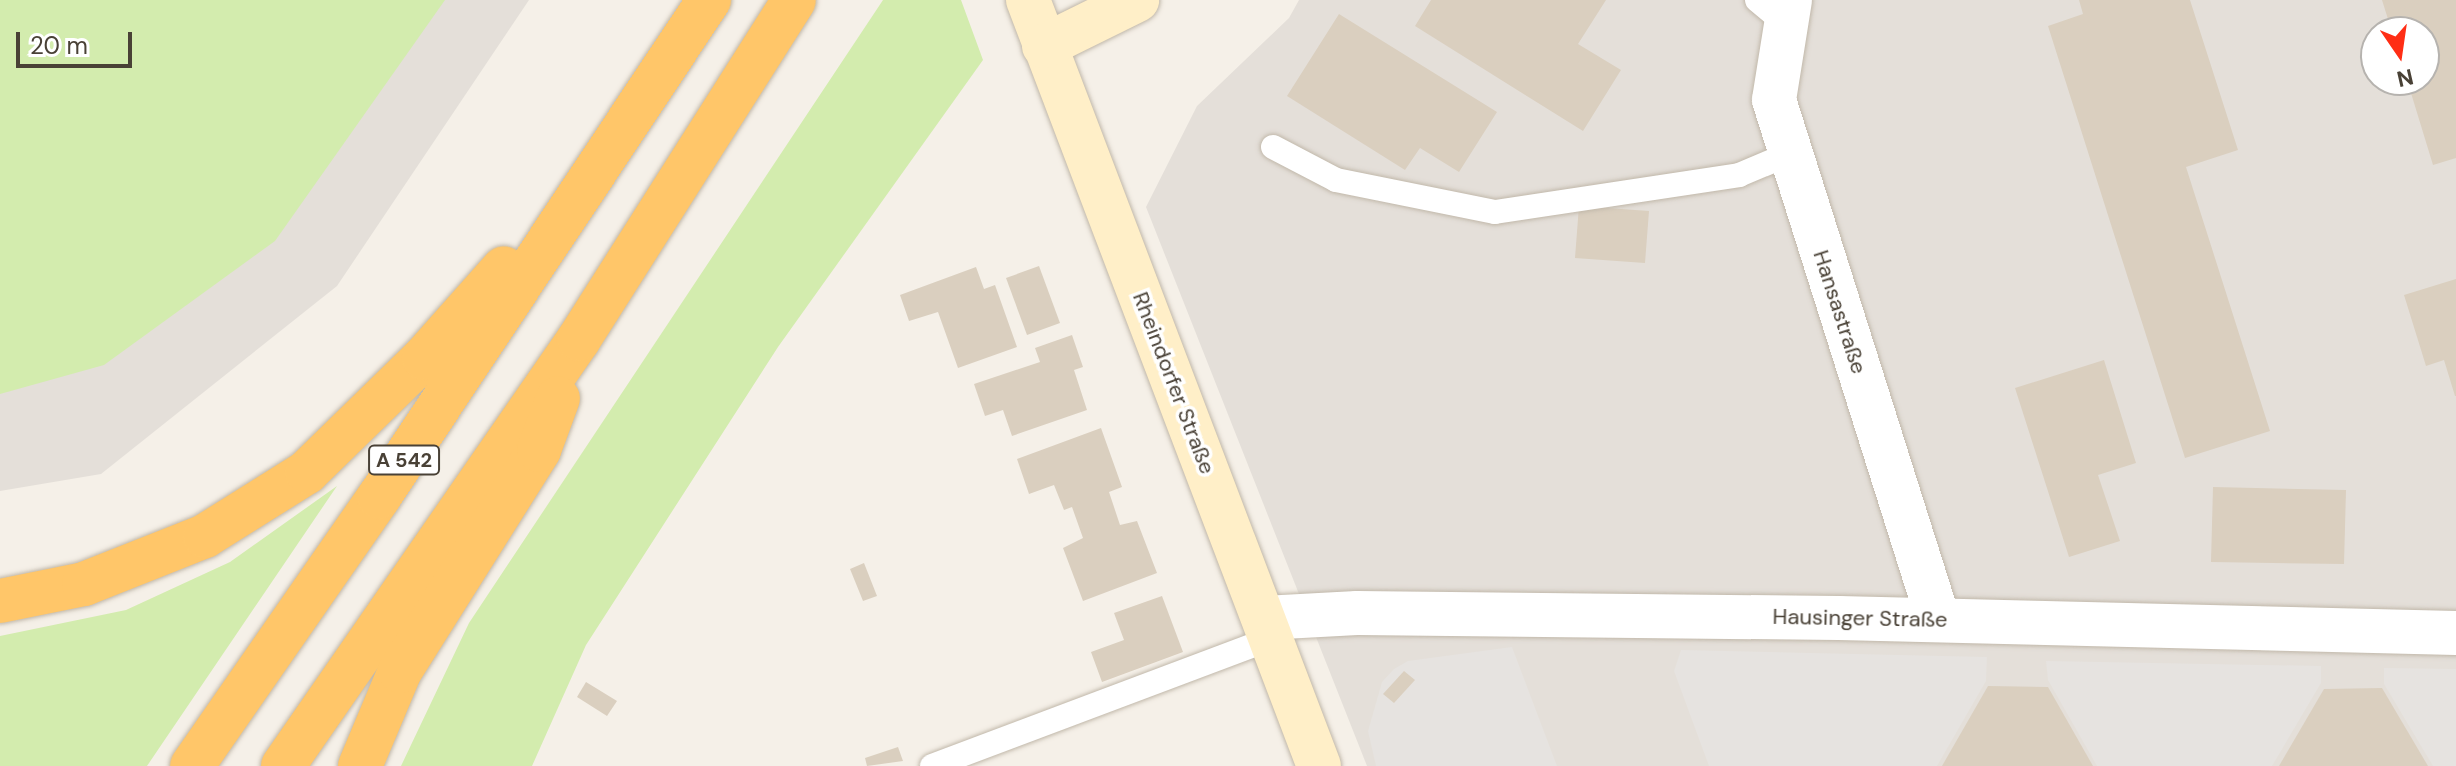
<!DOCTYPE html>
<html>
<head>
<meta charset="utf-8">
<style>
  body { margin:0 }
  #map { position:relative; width:2456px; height:766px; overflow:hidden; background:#f5f0e8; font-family:"DM Sans",sans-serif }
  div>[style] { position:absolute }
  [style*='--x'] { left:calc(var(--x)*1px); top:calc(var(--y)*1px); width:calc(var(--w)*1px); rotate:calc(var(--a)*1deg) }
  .industrial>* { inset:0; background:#e4dfd9 }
  .green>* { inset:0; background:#d3ecae }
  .parking>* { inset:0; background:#e6e3e0 }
  .building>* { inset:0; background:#dacfbf }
  .roads { filter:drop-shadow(0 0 2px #c1b8aa) drop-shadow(0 0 2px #c1b8aa) }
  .service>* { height:24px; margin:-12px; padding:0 12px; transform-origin:12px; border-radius:12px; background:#fff }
  .minor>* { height:44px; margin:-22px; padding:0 22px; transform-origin:22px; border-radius:22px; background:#fff }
  .secondary>* { height:44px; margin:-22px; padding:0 22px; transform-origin:22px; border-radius:22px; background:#ffefc8 }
  .motorway>* { height:44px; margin:-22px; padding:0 22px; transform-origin:22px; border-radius:22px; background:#ffc669 }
  span { translate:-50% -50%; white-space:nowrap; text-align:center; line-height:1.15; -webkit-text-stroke:7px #fff; paint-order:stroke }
  .shield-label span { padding:2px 6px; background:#fff; border:2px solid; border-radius:6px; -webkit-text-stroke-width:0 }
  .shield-label { font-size:20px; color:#494136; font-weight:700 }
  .street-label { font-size:22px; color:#494136 }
  .north { position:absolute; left:2360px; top:16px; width:80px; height:80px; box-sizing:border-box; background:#fff; border:2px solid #b6b3af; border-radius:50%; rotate:167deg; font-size:22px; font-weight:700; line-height:32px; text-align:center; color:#494136 }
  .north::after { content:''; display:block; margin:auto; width:28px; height:36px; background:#ff2e15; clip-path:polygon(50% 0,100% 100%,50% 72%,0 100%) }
  .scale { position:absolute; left:16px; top:32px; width:116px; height:36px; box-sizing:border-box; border:4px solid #494136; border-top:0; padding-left:10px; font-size:24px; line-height:28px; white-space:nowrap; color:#494136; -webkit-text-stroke:6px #fff; paint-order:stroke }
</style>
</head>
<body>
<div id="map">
  <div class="industrial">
    <i style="clip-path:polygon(0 0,529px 0,337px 286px,101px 474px,0 491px)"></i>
    <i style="clip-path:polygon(evenodd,1299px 0,2456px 0,2456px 766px,1367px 766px,1146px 207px,1197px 106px,1289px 18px,1299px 0,2376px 32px,2424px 32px,2424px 80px,2376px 80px,2376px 32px)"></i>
  </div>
  <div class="green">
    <i style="clip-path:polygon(0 0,445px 0,275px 241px,104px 365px,0 394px)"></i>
    <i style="clip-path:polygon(883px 0,961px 0,983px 60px,778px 347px,586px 645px,532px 766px,401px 766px,469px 623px)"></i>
    <i style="clip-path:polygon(337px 486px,147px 766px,0 766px,0 636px,126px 610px,230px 562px)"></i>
  </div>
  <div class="parking">
    <i style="clip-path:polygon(1512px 647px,1557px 766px,1376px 766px,1368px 731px,1382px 682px,1394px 669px,1408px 661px)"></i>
    <i style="clip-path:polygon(1681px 650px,1987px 657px,1986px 681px,1937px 766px,1709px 766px,1674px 671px)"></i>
    <i style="clip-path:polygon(2046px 661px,2321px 666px,2321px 683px,2272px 766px,2097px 766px,2048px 680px)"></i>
    <i style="clip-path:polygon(2384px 668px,2456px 669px,2456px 766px,2433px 766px,2384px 684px)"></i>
  </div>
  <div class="building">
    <i style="clip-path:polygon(1431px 0,1606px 0,1578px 44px,1621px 70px,1583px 131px,1415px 26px)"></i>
    <i style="clip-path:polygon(2079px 0,2190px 0,2238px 150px,2186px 167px,2270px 431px,2185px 458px,2048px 26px,2083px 14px)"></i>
    <i style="clip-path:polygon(2382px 0,2456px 0,2456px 158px,2433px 165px,2407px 80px,2424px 80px,2424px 32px,2392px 32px)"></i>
    <i style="clip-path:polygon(1339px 14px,1497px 112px,1459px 172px,1420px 148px,1405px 170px,1287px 96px)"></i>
    <i style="clip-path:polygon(1579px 206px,1649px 211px,1645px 263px,1575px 258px)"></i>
    <i style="clip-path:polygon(1039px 266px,1060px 323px,1027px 335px,1006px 278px)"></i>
    <i style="clip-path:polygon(976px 267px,984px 289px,995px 285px,1017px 347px,958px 368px,938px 312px,909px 321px,900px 295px)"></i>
    <i style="clip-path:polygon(2456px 279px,2456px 396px,2455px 396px,2444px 360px,2426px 366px,2404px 295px)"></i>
    <i style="clip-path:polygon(1072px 335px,1083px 367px,1074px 370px,1087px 410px,1012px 436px,1003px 410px,985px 416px,974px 384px,1040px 362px,1035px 348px)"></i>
    <i style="clip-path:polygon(2104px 360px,2136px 463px,2098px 475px,2120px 541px,2069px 557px,2015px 388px)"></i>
    <i style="clip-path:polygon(1101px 428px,1122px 487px,1109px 492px,1120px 525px,1137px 521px,1157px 573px,1083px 601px,1063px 548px,1083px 538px,1072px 507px,1064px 510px,1054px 485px,1029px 494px,1017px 459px)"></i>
    <i style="clip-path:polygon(2213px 487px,2346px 490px,2344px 564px,2211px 562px)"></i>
    <i style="clip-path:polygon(864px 563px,877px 596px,863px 601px,850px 569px)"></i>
    <i style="clip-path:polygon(1162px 596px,1183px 652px,1102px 682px,1091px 652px,1124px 640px,1114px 613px)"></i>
    <i style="clip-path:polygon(1404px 671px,1415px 680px,1394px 703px,1383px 694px)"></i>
    <i style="clip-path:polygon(586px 682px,617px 701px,607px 716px,577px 697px)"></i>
    <i style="clip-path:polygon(1988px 686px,2048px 687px,2093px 766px,1942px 766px)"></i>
    <i style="clip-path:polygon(2382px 688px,2428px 766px,2279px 766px,2324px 689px)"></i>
    <i style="clip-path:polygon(898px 747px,903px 761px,867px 766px,865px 758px)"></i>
  </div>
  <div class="roads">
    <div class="service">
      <i style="--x:1757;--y:0;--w:38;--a:40"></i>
      <i style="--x:1273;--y:147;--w:71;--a:27.6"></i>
      <i style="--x:1336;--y:180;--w:162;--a:11.4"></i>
      <i style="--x:1495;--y:212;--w:247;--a:-8.6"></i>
      <i style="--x:1739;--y:175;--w:54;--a:-22.8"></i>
      <i style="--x:932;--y:766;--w:363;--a:-20.6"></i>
    </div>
    <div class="minor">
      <i style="--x:1790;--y:0;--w:101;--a:99.1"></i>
      <i style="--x:1774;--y:100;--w:544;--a:72.46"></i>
      <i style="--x:1264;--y:618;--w:93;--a:-3.1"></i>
      <i style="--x:1357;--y:613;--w:482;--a:0.6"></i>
      <i style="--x:1839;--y:618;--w:617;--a:1.39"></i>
    </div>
    <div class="secondary">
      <i style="--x:1028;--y:0;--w:819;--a:69.2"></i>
      <i style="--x:1044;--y:46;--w:104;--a:-26.3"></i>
    </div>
    <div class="motorway">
      <i style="--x:0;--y:601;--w:86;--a:-11.4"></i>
      <i style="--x:84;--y:584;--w:130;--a:-21.6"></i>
      <i style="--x:205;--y:536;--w:120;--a:-32.1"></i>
      <i style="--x:307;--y:472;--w:163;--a:-44.3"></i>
      <i style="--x:424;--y:358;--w:120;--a:-48.4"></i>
      <i style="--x:192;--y:766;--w:328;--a:-55.2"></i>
      <i style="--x:379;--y:497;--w:597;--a:-56.42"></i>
      <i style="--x:283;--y:766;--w:520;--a:-55.27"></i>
      <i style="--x:579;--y:339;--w:401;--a:-57.6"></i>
      <i style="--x:360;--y:766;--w:103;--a:-67.2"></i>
      <i style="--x:400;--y:671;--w:261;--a:-57.8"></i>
      <i style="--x:539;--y:450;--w:55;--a:-69.9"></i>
    </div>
  </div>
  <div class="shield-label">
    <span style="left:404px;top:460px">A 542</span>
  </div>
  <div class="street-label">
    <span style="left:1840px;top:312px;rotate:72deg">Hansastraße</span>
    <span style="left:1174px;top:383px;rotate:69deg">Rheindorfer Straße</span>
    <span style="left:1860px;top:618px;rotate:1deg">Hausinger Straße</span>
  </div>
  <div class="north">N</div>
  <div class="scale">20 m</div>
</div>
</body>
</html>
